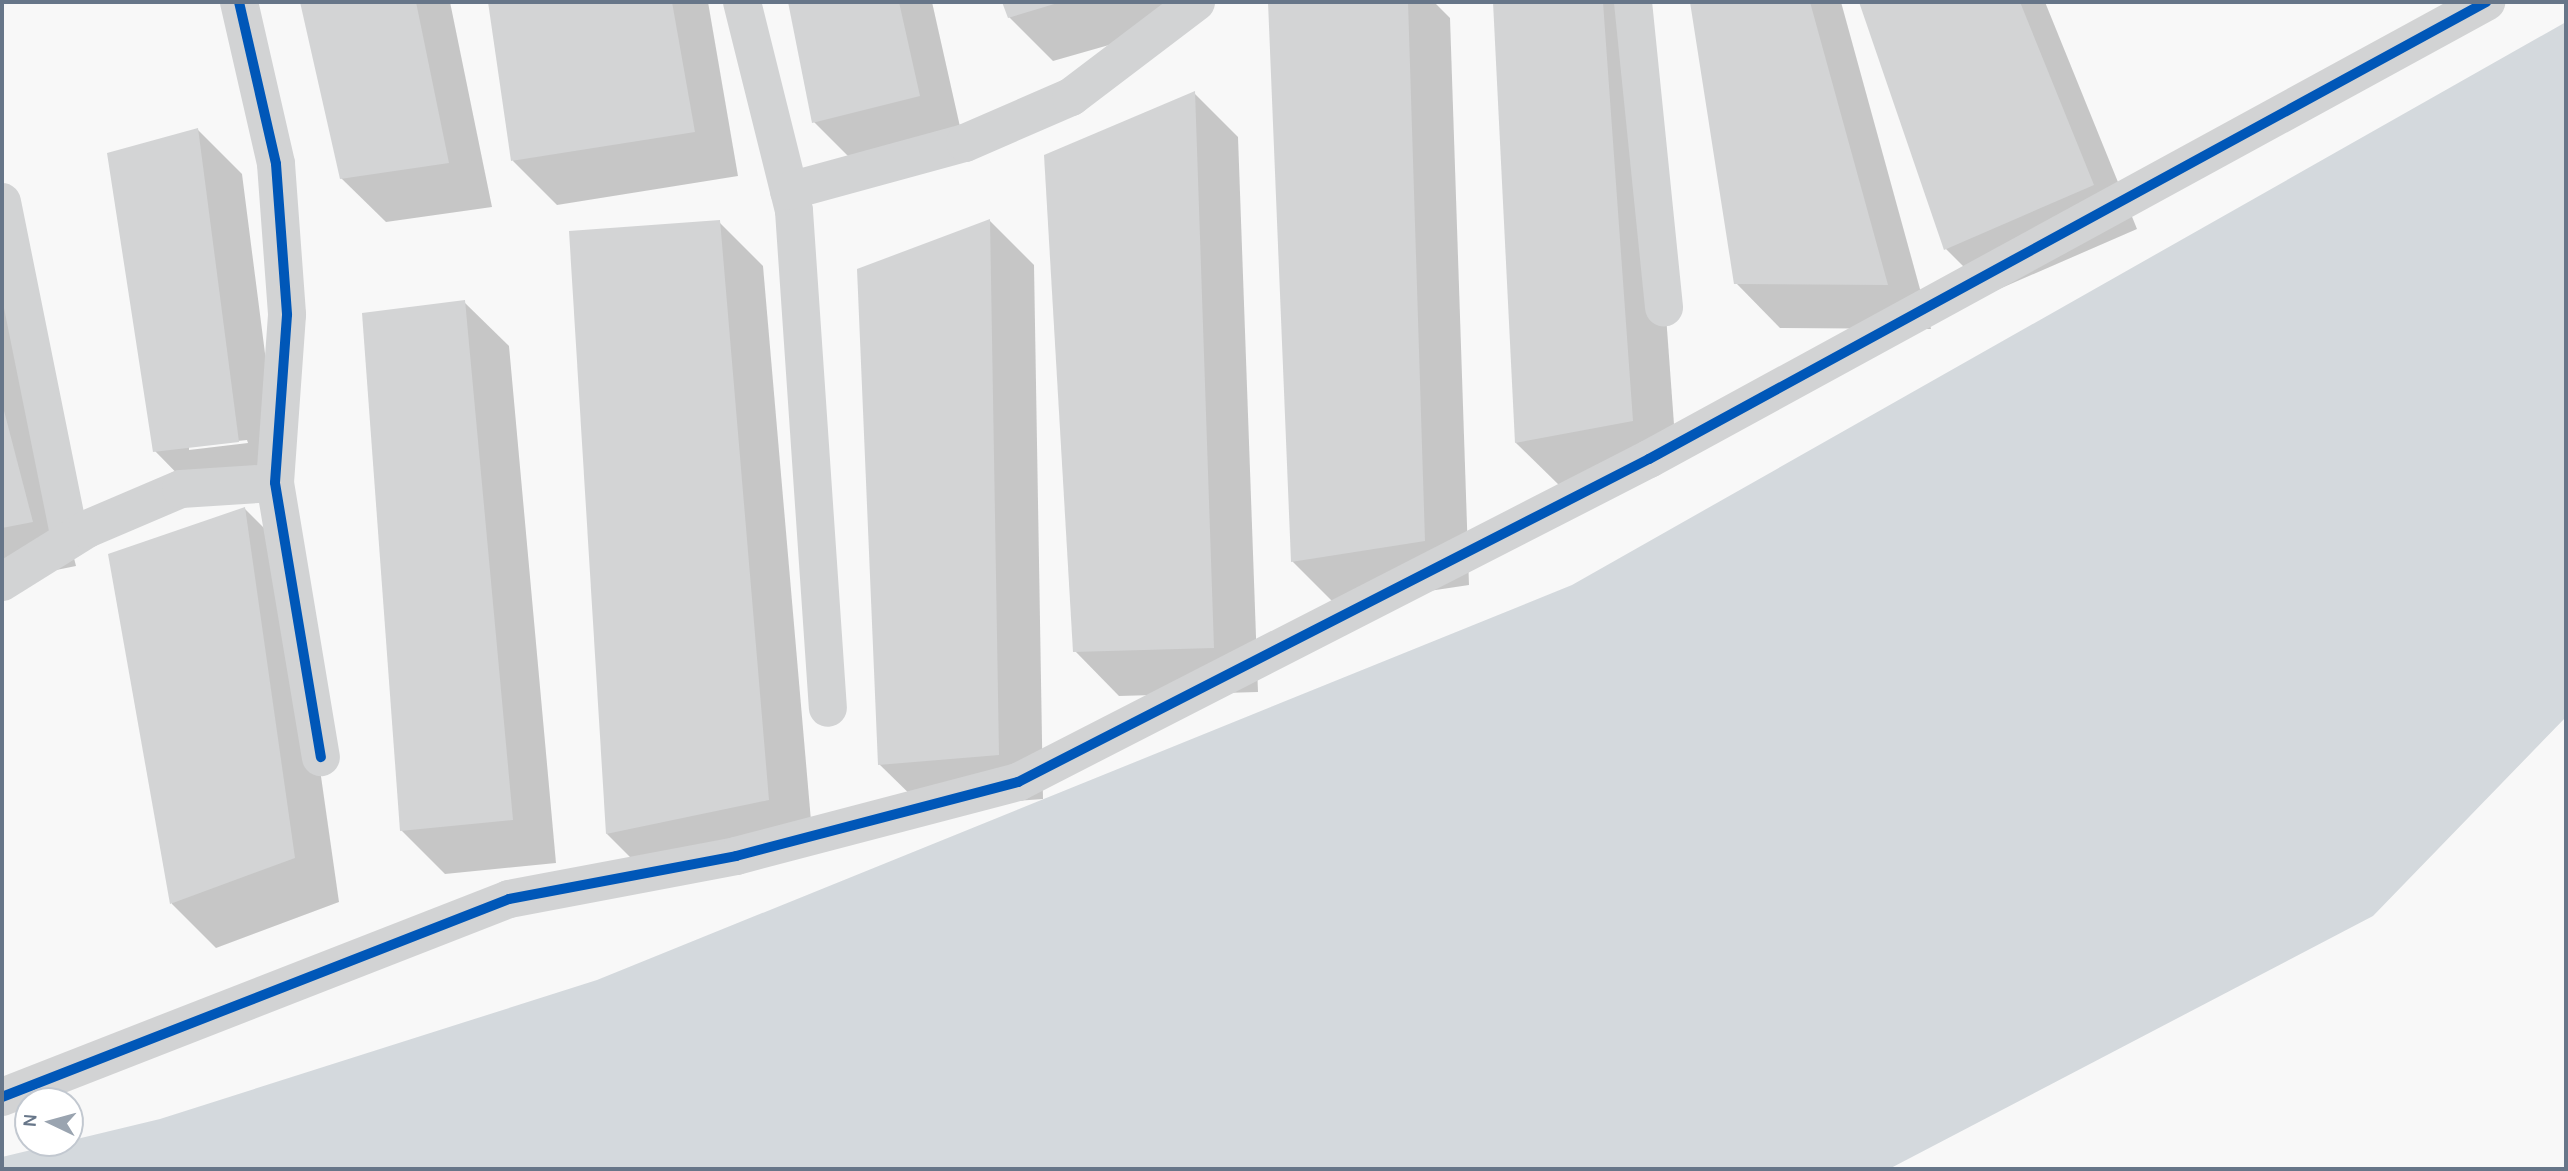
<!DOCTYPE html>
<html>
<head>
<meta charset="utf-8">
<style>
  body { margin:0 }
  #map { position:relative; width:2568px; height:1171px; overflow:hidden; background:#f8f8f8; font-family:Karla,sans-serif }
  div>[style] { position:absolute }
  [style*='--x'] { left:calc(var(--x)*1px); top:calc(var(--y)*1px); width:calc(var(--w)*1px); rotate:calc(var(--a)*1deg) }
  .water>* { inset:0; background:#d4d9dd }
  .shadow>* { inset:0; background:#0003 }
  .building>* { inset:0; background:#d3d4d5 }
  .minor>* { height:38px; margin:-19px; padding:0 19px; transform-origin:19px; border-radius:19px; background:#d2d3d4 }
  .cycleway>* { height:10px; margin:-5px; padding:0 5px; transform-origin:5px; border-radius:5px; background:#0057b8 }
  span { translate:-50% -50%; white-space:nowrap; text-align:center; line-height:1.15; -webkit-text-stroke:7px #fff; paint-order:stroke }
  .frame { position:absolute; inset:0; border:4px solid #677689; pointer-events:none }
  .north { position:absolute; left:14px; top:1087px; width:70px; height:70px; box-sizing:border-box; background:#fff; border:2px solid #c2c8d0; border-radius:50%; rotate:275deg; font-size:19px; font-weight:700; line-height:28px; text-align:center; color:#677689 }
  .north::after { content:''; display:block; margin:auto; width:24px; height:32px; background:#9aa4b0; clip-path:polygon(50% 0,100% 100%,50% 72%,0 100%) }
</style>
</head>
<body>
<div id="map">
  <div class="water">
    <i style="clip-path:polygon(2566px 22px,2566px 717px,2373px 916px,1889px 1169px,2px 1169px,2px 1157px,160px 1119px,597px 980px,1572px 585px)"></i>
  </div>
  <div class="shadow">
    <i style="clip-path:polygon(302px 2px,450px 2px,492px 207px,386px 222px,341px 178px)"></i>
    <i style="clip-path:polygon(490px 2px,708px 2px,738px 176px,557px 205px,513px 161px)"></i>
    <i style="clip-path:polygon(790px 2px,932px 2px,963px 140px,858px 166px,814px 122px)"></i>
    <i style="clip-path:polygon(1004px 2px,1171px 2px,1179px 25px,1053px 61px,1009px 17px)"></i>
    <i style="clip-path:polygon(1269px 2px,1434px 2px,1450px 18px,1469px 585px,1336px 605px,1292px 561px)"></i>
    <i style="clip-path:polygon(1495px 2px,1643px 2px,1677px 465px,1561px 487px,1516px 443px)"></i>
    <i style="clip-path:polygon(1692px 2px,1841px 2px,1931px 329px,1780px 328px,1736px 283px)"></i>
    <i style="clip-path:polygon(1861px 2px,2045px 2px,2137px 229px,1990px 293px,1946px 249px)"></i>
    <i style="clip-path:polygon(1194px 93px,1238px 137px,1258px 692px,1119px 696px,1075px 651px)"></i>
    <i style="clip-path:polygon(evenodd,198px 130px,242px 174px,282px 486px,199px 496px,155px 451px,198px 130px,247px 440px,248px 443px,189px 450px,189px 446px,247px 440px)"></i>
    <i style="clip-path:polygon(990px 221px,1034px 265px,1043px 799px,924px 808px,879px 764px)"></i>
    <i style="clip-path:polygon(719px 222px,763px 266px,813px 844px,651px 878px,607px 834px)"></i>
    <i style="clip-path:polygon(2px 274px,76px 566px,2px 581px)"></i>
    <i style="clip-path:polygon(464px 302px,509px 346px,556px 863px,445px 874px,401px 830px)"></i>
    <i style="clip-path:polygon(245px 509px,289px 553px,339px 902px,216px 948px,172px 904px,110px 555px)"></i>
  </div>
  <div class="building">
    <i style="clip-path:polygon(300px 2px,416px 2px,449px 163px,340px 179px)"></i>
    <i style="clip-path:polygon(488px 2px,672px 2px,695px 132px,511px 161px)"></i>
    <i style="clip-path:polygon(788px 2px,899px 2px,920px 96px,812px 123px)"></i>
    <i style="clip-path:polygon(1002px 2px,1061px 2px,1008px 18px)"></i>
    <i style="clip-path:polygon(1268px 2px,1408px 2px,1425px 541px,1291px 562px)"></i>
    <i style="clip-path:polygon(1493px 2px,1603px 2px,1633px 421px,1515px 443px)"></i>
    <i style="clip-path:polygon(1690px 2px,1810px 2px,1888px 285px,1734px 284px)"></i>
    <i style="clip-path:polygon(1859px 2px,2020px 2px,2094px 185px,1944px 250px)"></i>
    <i style="clip-path:polygon(1195px 91px,1214px 648px,1073px 652px,1044px 155px)"></i>
    <i style="clip-path:polygon(198px 128px,239px 442px,153px 452px,107px 153px)"></i>
    <i style="clip-path:polygon(990px 219px,999px 755px,878px 765px,857px 269px)"></i>
    <i style="clip-path:polygon(720px 220px,769px 800px,606px 834px,569px 231px)"></i>
    <i style="clip-path:polygon(465px 300px,513px 820px,400px 831px,362px 313px)"></i>
    <i style="clip-path:polygon(2px 403px,33px 522px,2px 528px)"></i>
    <i style="clip-path:polygon(245px 507px,295px 858px,170px 904px,108px 554px)"></i>
  </div>
  <div class="minor">
    <i style="--x:239;--y:2;--w:166;--a:77.1"></i>
    <i style="--x:276;--y:164;--w:151;--a:85.8"></i>
    <i style="--x:287;--y:315;--w:168;--a:94.1"></i>
    <i style="--x:275;--y:483;--w:278;--a:80.5"></i>
    <i style="--x:742;--y:2;--w:215;--a:76"></i>
    <i style="--x:794;--y:211;--w:498;--a:86.1"></i>
    <i style="--x:1633;--y:2;--w:307;--a:84.2"></i>
    <i style="--x:789;--y:191;--w:182;--a:-15.3"></i>
    <i style="--x:965;--y:143;--w:116;--a:-23.5"></i>
    <i style="--x:1071;--y:97;--w:157;--a:-37.2"></i>
    <i style="--x:2;--y:202;--w:344;--a:78.6"></i>
    <i style="--x:2;--y:582;--w:100;--a:-31.9"></i>
    <i style="--x:87;--y:529;--w:102;--a:-23.1"></i>
    <i style="--x:181;--y:489;--w:94;--a:-3.7"></i>
    <i style="--x:2;--y:1097;--w:544;--a:-21.33"></i>
    <i style="--x:509;--y:899;--w:231;--a:-10.7"></i>
    <i style="--x:736;--y:856;--w:292;--a:-14.7"></i>
    <i style="--x:1018;--y:782;--w:709;--a:-27.11"></i>
    <i style="--x:1649;--y:459;--w:954;--a:-28.63"></i>
  </div>
  <div class="cycleway">
    <i style="--x:239;--y:2;--w:166;--a:77.1"></i>
    <i style="--x:276;--y:164;--w:151;--a:85.8"></i>
    <i style="--x:287;--y:315;--w:168;--a:94.1"></i>
    <i style="--x:275;--y:483;--w:278;--a:80.5"></i>
    <i style="--x:2;--y:1097;--w:544;--a:-21.33"></i>
    <i style="--x:509;--y:899;--w:231;--a:-10.7"></i>
    <i style="--x:736;--y:856;--w:292;--a:-14.7"></i>
    <i style="--x:1018;--y:782;--w:709;--a:-27.11"></i>
    <i style="--x:1649;--y:459;--w:954;--a:-28.63"></i>
  </div>
  <div class="frame"></div>
  <div class="north">N</div>
</div>
</body>
</html>
